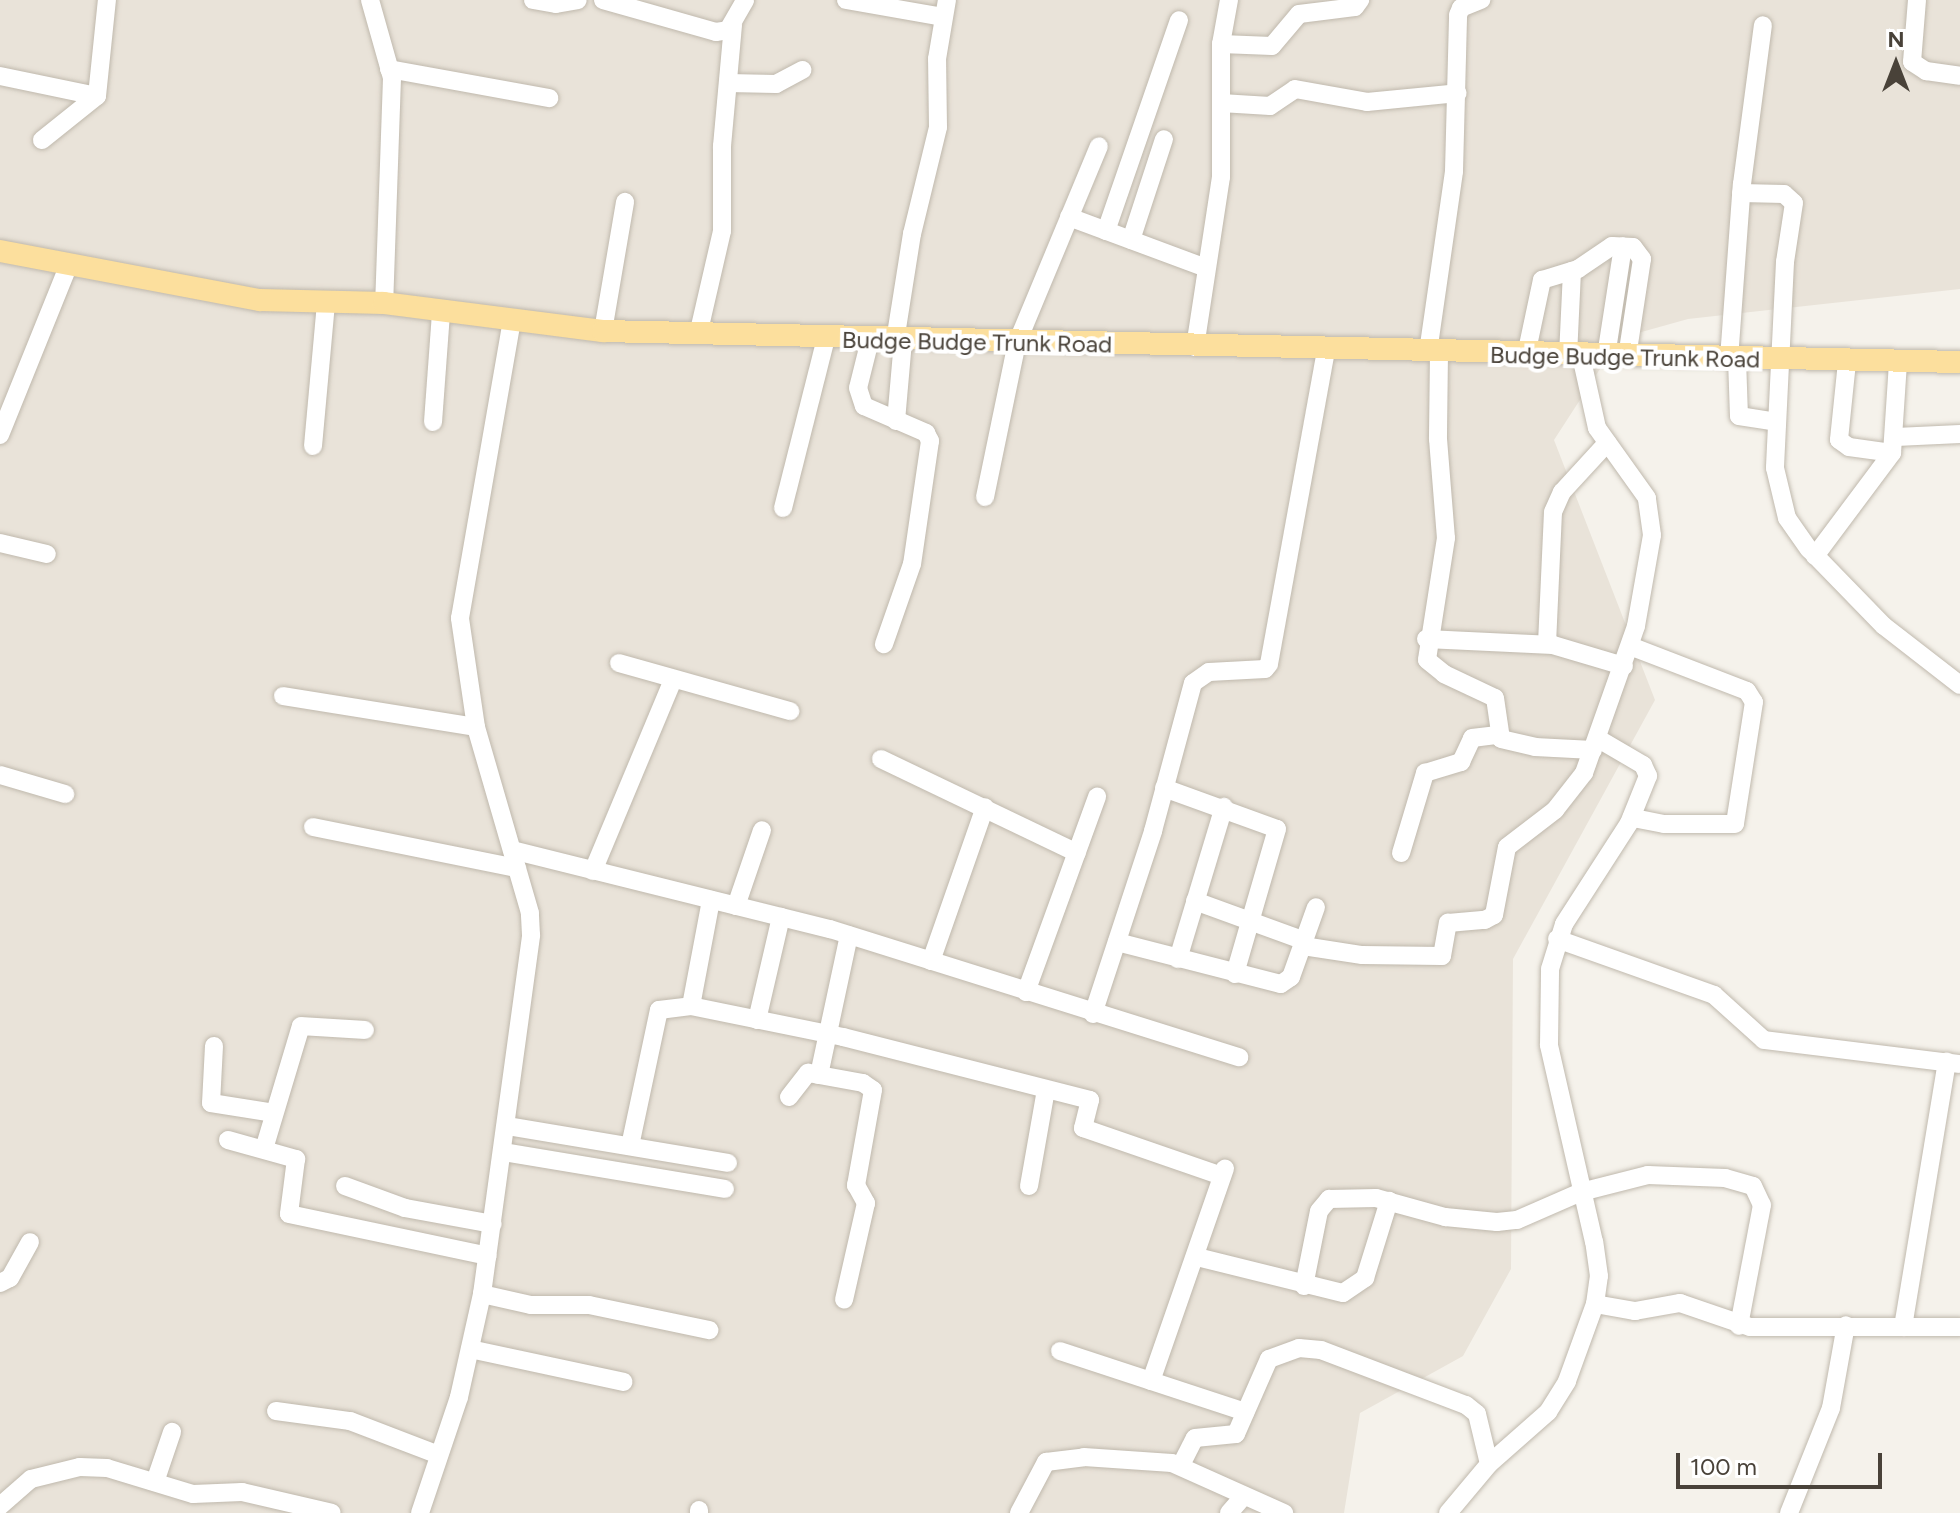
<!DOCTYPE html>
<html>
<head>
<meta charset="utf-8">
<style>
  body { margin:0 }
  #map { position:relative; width:1960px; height:1513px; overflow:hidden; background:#f5f2eb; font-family:Figtree,sans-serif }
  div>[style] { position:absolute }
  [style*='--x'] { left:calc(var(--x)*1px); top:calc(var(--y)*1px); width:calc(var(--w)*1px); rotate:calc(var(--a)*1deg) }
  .residential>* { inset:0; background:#e9e3d9 }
  .roads { filter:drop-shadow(0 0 2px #c0b9ad) drop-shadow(0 0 2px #c0b9ad) }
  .minor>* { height:18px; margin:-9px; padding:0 9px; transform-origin:9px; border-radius:9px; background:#fff }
  .major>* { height:22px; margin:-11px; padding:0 11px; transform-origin:11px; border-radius:11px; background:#fcdf9d }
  span { translate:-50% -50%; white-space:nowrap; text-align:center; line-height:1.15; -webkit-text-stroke:8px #fff; paint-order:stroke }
  .street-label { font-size:24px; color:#494239 }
  .north { position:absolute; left:1856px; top:24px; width:80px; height:80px; -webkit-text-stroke:6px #fff; paint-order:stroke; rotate:0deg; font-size:22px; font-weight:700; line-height:32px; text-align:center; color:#494239 }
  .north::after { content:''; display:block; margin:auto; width:28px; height:36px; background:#494239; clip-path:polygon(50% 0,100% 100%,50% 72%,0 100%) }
  .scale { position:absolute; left:1676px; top:1453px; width:206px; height:36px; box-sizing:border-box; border:4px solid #494239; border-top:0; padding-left:10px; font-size:24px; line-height:28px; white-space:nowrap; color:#494239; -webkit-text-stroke:6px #fff; paint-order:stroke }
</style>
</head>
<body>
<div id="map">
  <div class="residential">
    <i style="clip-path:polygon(0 0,1960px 0,1960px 289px,1688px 319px,1620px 338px,1554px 440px,1655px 700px,1513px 959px,1511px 1269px,1463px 1356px,1360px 1413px,1344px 1513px,0 1513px)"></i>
  </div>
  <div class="roads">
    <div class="minor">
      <i style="--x:370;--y:0;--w:81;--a:74.2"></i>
      <i style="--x:392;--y:78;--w:225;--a:92"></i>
      <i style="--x:533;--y:0;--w:23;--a:10"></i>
      <i style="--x:556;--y:4;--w:22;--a:-10"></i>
      <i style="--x:603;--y:0;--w:117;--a:15.8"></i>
      <i style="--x:716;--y:32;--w:12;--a:-9"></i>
      <i style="--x:728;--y:30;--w:34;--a:-60"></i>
      <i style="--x:846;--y:0;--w:98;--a:9.9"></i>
      <i style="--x:1917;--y:0;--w:62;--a:94.6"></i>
      <i style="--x:1912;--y:62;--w:17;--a:33"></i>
      <i style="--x:1926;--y:71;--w:34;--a:8"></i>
      <i style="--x:1221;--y:44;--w:51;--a:2.2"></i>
      <i style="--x:1272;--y:46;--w:42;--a:-49.8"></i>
      <i style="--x:1299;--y:14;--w:56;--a:-7.1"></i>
      <i style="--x:1355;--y:7;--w:9;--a:-54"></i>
      <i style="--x:389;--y:69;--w:163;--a:10.3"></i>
      <i style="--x:0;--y:76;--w:99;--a:11.7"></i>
      <i style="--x:728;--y:83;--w:48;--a:1.2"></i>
      <i style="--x:776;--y:84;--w:30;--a:-28"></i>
      <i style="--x:1221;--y:103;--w:49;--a:3.5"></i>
      <i style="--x:1270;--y:106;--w:30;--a:-34"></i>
      <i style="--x:1295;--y:89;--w:73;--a:10.2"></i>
      <i style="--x:1367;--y:102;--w:91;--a:-5.6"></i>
      <i style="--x:42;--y:140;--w:70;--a:-38.7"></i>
      <i style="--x:97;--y:96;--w:97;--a:-84.1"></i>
      <i style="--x:1741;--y:193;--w:43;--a:1.3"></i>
      <i style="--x:1784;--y:194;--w:13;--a:42"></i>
      <i style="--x:1794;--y:203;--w:60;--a:98.7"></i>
      <i style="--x:1785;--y:262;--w:206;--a:92.8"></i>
      <i style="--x:1775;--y:468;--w:51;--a:76.5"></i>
      <i style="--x:1787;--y:518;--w:38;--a:55"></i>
      <i style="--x:1809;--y:549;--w:107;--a:45.8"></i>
      <i style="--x:1884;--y:626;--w:96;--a:37.8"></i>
      <i style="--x:1069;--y:217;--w:146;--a:20.4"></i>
      <i style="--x:1106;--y:231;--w:223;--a:-70.9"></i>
      <i style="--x:1131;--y:240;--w:106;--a:-71.9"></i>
      <i style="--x:603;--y:331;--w:131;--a:-80.3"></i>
      <i style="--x:698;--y:335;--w:107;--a:-77"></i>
      <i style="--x:722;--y:231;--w:85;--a:-90"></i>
      <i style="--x:722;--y:146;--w:122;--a:-84.8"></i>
      <i style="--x:870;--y:340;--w:49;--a:104"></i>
      <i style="--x:858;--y:388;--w:19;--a:72"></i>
      <i style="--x:864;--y:406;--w:68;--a:23.5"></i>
      <i style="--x:926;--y:433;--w:9;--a:63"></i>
      <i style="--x:930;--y:441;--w:124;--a:98.3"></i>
      <i style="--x:912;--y:564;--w:85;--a:109.3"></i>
      <i style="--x:895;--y:341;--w:108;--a:-81"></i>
      <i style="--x:912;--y:234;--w:110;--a:-76.3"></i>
      <i style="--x:938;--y:127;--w:68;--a:-90.8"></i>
      <i style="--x:937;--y:59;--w:60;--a:-80.4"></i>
      <i style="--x:1195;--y:347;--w:172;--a:-81.3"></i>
      <i style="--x:1221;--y:177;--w:133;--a:-90"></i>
      <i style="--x:1221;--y:44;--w:45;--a:-79.7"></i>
      <i style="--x:1428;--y:352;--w:183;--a:-81.8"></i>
      <i style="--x:1454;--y:171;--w:156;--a:-88.5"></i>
      <i style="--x:1458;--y:15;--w:8;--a:-67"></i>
      <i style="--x:1461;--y:8;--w:22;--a:-22"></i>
      <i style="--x:1439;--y:353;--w:86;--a:90.7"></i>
      <i style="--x:1438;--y:439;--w:99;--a:85.4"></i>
      <i style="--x:1446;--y:538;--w:123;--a:98.9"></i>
      <i style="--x:1427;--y:660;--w:22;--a:39"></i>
      <i style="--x:1444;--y:674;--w:56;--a:25.2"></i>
      <i style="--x:1495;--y:698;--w:41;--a:81.7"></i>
      <i style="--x:1501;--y:739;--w:35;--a:13"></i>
      <i style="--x:1535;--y:747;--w:58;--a:3"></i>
      <i style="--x:1526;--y:355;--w:77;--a:-78"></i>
      <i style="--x:1542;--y:280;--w:38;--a:-17"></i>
      <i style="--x:1578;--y:269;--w:41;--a:-34.1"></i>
      <i style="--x:1612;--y:246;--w:21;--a:3"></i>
      <i style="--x:1633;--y:247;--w:15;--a:53"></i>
      <i style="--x:1642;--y:259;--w:99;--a:98.7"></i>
      <i style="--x:1568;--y:356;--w:85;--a:-87.3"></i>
      <i style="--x:1606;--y:356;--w:111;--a:-81.2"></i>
      <i style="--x:1729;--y:359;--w:175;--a:-85.8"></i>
      <i style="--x:1742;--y:184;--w:160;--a:-82.5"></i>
      <i style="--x:1737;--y:359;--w:57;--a:88"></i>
      <i style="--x:1739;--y:416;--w:38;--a:9"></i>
      <i style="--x:1847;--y:362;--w:78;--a:95.9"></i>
      <i style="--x:1839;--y:440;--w:12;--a:35"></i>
      <i style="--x:1849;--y:447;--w:43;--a:7.9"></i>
      <i style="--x:896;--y:421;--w:80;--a:-85"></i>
      <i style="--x:433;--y:422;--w:108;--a:-85.8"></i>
      <i style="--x:0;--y:435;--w:184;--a:-68"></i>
      <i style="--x:1896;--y:437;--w:64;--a:-2.7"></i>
      <i style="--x:313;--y:446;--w:145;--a:-84.8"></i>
      <i style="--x:985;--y:497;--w:157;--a:-78.3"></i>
      <i style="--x:1017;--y:343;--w:213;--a:-67.4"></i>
      <i style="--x:783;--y:508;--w:175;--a:-75.8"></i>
      <i style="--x:0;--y:543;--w:48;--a:13.2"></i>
      <i style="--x:1815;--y:556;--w:129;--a:-53.2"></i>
      <i style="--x:1892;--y:453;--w:90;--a:-86.2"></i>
      <i style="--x:1426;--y:639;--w:127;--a:2.7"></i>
      <i style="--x:1553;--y:645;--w:74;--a:16.5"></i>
      <i style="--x:1547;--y:644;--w:132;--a:-87.4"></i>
      <i style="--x:1553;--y:512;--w:22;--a:-66"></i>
      <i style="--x:1562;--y:492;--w:67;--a:-47.4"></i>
      <i style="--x:1630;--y:646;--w:125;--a:21"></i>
      <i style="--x:1747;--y:691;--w:13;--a:58"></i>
      <i style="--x:1754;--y:702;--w:123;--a:98.9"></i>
      <i style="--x:1735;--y:824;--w:71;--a:180"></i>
      <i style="--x:1664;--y:824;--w:33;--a:-169"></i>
      <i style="--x:619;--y:663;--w:178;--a:15.7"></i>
      <i style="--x:283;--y:696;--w:195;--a:9.1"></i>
      <i style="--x:881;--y:759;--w:217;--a:25.6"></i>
      <i style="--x:0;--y:775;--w:68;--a:16.3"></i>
      <i style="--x:1164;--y:788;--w:120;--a:19.9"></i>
      <i style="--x:1277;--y:829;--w:151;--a:106.2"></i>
      <i style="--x:313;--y:827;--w:208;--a:11.4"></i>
      <i style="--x:512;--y:850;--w:328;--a:14"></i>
      <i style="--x:830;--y:929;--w:429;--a:17.4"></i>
      <i style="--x:1401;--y:853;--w:84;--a:-73.3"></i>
      <i style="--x:1425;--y:773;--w:38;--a:-17"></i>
      <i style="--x:1461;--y:762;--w:26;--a:-65"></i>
      <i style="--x:1472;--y:738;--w:26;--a:-7"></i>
      <i style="--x:593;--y:871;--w:207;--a:-67.3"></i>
      <i style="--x:1195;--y:901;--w:117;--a:20"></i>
      <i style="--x:736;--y:906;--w:80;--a:-71.1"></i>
      <i style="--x:1557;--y:939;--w:167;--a:19.6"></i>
      <i style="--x:1714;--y:995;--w:67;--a:42"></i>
      <i style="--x:1764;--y:1040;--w:197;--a:7"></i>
      <i style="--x:1117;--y:942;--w:169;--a:14.4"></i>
      <i style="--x:1281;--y:984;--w:12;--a:-35"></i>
      <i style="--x:1291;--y:977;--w:74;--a:-70.3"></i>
      <i style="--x:1303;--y:946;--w:60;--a:8.7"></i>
      <i style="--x:1362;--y:955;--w:80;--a:0.7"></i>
      <i style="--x:1442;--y:956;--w:34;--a:-80"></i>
      <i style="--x:1448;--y:923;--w:37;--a:-5"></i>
      <i style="--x:1485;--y:920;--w:10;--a:-29"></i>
      <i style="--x:1494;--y:915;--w:69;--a:-79.2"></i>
      <i style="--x:1507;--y:847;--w:61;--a:-37.6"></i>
      <i style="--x:1555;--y:810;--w:47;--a:-51.9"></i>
      <i style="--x:1584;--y:773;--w:156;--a:-70.5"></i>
      <i style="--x:1636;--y:626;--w:92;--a:-80"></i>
      <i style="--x:1652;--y:535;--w:37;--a:-98"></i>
      <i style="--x:1647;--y:498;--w:86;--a:-125.5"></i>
      <i style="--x:1597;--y:428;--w:74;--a:-102.5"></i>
      <i style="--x:1178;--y:959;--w:159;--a:-73.2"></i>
      <i style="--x:931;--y:961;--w:163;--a:-70.7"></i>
      <i style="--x:1026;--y:992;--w:208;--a:-70"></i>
      <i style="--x:691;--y:1006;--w:108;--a:-79.3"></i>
      <i style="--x:1093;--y:1014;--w:193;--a:-71.8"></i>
      <i style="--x:1153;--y:831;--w:153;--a:-74.9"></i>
      <i style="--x:1193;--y:683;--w:19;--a:-35"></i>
      <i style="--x:1209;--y:672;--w:56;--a:-3.1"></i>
      <i style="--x:1265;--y:669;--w:6;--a:-51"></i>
      <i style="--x:1269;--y:664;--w:319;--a:-79.7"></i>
      <i style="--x:757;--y:1020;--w:106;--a:-76.9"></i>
      <i style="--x:214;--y:1046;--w:57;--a:93"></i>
      <i style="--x:211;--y:1103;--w:64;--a:9"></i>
      <i style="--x:819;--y:1075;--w:143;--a:-77.9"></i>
      <i style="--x:789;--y:1097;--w:31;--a:-52"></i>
      <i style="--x:808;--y:1073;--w:56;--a:10.3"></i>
      <i style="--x:863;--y:1083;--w:12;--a:35"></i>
      <i style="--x:873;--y:1090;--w:97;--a:100.1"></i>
      <i style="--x:856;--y:1185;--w:21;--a:61"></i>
      <i style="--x:866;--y:1203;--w:99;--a:102.8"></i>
      <i style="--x:508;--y:1126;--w:223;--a:9.5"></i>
      <i style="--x:228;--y:1140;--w:71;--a:15.6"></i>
      <i style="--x:296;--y:1159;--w:55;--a:97.3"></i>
      <i style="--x:289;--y:1214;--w:203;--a:11.9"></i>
      <i style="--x:630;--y:1146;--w:139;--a:-78"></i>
      <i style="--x:659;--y:1010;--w:32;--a:-7"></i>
      <i style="--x:691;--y:1006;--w:155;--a:11.5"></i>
      <i style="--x:843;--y:1037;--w:255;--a:14.3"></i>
      <i style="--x:1090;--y:1100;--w:29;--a:104"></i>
      <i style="--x:1083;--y:1128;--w:147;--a:19.1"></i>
      <i style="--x:264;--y:1149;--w:128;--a:-73.3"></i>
      <i style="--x:301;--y:1026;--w:64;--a:3.6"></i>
      <i style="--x:504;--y:1152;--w:224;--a:9.5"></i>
      <i style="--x:345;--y:1186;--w:64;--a:20.1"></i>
      <i style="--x:405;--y:1208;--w:89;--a:10.3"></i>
      <i style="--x:1029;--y:1186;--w:97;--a:-80"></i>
      <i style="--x:1197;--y:1257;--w:150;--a:13.9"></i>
      <i style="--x:1343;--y:1293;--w:27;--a:-34"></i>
      <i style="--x:1365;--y:1278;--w:81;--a:-72.7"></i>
      <i style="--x:0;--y:1283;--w:11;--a:-27"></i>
      <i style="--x:10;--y:1278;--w:41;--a:-60.9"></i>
      <i style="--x:1304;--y:1286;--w:76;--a:-78.7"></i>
      <i style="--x:1319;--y:1211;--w:16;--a:-50"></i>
      <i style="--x:1329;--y:1199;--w:47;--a:-1.2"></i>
      <i style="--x:1376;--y:1198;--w:72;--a:15.4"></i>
      <i style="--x:1445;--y:1217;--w:52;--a:5.5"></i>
      <i style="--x:1497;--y:1222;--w:20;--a:-6"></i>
      <i style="--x:1517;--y:1220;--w:70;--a:-23.6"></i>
      <i style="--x:1581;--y:1192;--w:69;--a:-14.2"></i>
      <i style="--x:1648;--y:1175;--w:77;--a:2.2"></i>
      <i style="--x:1725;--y:1178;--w:29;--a:16"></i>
      <i style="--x:1753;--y:1186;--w:21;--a:65"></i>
      <i style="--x:1762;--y:1205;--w:123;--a:100.8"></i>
      <i style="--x:482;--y:1294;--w:50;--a:12.7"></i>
      <i style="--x:531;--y:1305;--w:58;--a:0"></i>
      <i style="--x:589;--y:1305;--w:123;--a:11.8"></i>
      <i style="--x:1595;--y:1304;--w:41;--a:9.9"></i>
      <i style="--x:1635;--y:1311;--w:46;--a:-10.1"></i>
      <i style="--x:1680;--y:1303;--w:74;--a:18.9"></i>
      <i style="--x:1750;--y:1327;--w:210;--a:0"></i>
      <i style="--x:1903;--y:1327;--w:269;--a:-80.6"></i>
      <i style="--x:470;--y:1349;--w:157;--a:12.1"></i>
      <i style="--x:1060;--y:1351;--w:195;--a:18.2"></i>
      <i style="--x:1151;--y:1381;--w:225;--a:-70.8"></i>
      <i style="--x:276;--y:1411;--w:75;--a:7.7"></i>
      <i style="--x:350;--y:1421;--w:92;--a:21"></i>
      <i style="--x:1181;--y:1465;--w:30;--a:-63"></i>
      <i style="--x:1195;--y:1438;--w:41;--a:-5.6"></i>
      <i style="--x:1236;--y:1434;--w:82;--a:-66.3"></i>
      <i style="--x:1269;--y:1359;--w:32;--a:-20"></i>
      <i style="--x:1299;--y:1348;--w:22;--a:5"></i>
      <i style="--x:1321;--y:1350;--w:155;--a:20.8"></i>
      <i style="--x:1466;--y:1405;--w:14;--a:39"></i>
      <i style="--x:1477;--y:1414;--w:51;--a:76.5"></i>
      <i style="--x:155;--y:1482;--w:53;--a:-71.2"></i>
      <i style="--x:0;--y:1506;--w:41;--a:-41.1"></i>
      <i style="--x:31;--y:1479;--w:50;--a:-13.8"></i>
      <i style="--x:80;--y:1467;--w:27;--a:2"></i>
      <i style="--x:107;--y:1468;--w:90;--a:16.8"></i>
      <i style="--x:193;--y:1494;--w:49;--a:-2.3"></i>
      <i style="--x:242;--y:1492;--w:92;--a:13.1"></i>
      <i style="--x:420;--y:1513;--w:122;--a:-71.4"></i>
      <i style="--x:459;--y:1397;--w:106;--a:-77.4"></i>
      <i style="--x:482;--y:1294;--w:362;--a:-82.2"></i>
      <i style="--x:531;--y:935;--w:22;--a:-93"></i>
      <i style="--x:530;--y:913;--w:194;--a:-106.2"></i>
      <i style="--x:476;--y:727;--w:110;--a:-98.4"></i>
      <i style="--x:460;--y:618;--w:303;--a:-80.1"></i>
      <i style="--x:699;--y:1513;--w:3;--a:-90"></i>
      <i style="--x:1019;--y:1513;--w:58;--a:-62.1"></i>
      <i style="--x:1046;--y:1462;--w:38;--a:-7"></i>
      <i style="--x:1084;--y:1457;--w:88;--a:3.9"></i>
      <i style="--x:1172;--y:1463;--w:123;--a:24.1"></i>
      <i style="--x:1229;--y:1513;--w:23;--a:-49"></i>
      <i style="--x:1448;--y:1513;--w:64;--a:-50.1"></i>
      <i style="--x:1489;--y:1464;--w:79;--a:-41.4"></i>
      <i style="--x:1548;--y:1412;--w:36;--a:-58"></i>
      <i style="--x:1567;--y:1381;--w:82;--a:-70"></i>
      <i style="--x:1595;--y:1304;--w:28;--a:-82"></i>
      <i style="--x:1599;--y:1276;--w:34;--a:-98"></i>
      <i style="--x:1594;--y:1242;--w:202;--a:-102.9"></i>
      <i style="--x:1549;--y:1045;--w:76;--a:-89.2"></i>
      <i style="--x:1550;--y:969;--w:47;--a:-72.7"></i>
      <i style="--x:1564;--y:924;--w:120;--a:-57.2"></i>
      <i style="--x:1629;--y:823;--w:51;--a:-68"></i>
      <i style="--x:1648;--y:776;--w:12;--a:-114"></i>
      <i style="--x:1643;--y:765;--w:53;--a:-149.6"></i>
      <i style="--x:1789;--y:1513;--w:113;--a:-68.2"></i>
      <i style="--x:1831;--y:1408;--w:84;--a:-79.8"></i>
    </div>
    <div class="major">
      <i style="--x:0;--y:251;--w:265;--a:10.7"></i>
      <i style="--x:260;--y:300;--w:124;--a:1.4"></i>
      <i style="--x:384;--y:303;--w:221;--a:7.3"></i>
      <i style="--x:603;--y:331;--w:1357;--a:1.31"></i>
    </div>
  </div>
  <div class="street-label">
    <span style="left:977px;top:342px;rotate:1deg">Budge Budge Trunk Road</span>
    <span style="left:1625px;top:357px;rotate:1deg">Budge Budge Trunk Road</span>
  </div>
  <div class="north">N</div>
  <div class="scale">100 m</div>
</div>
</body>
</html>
